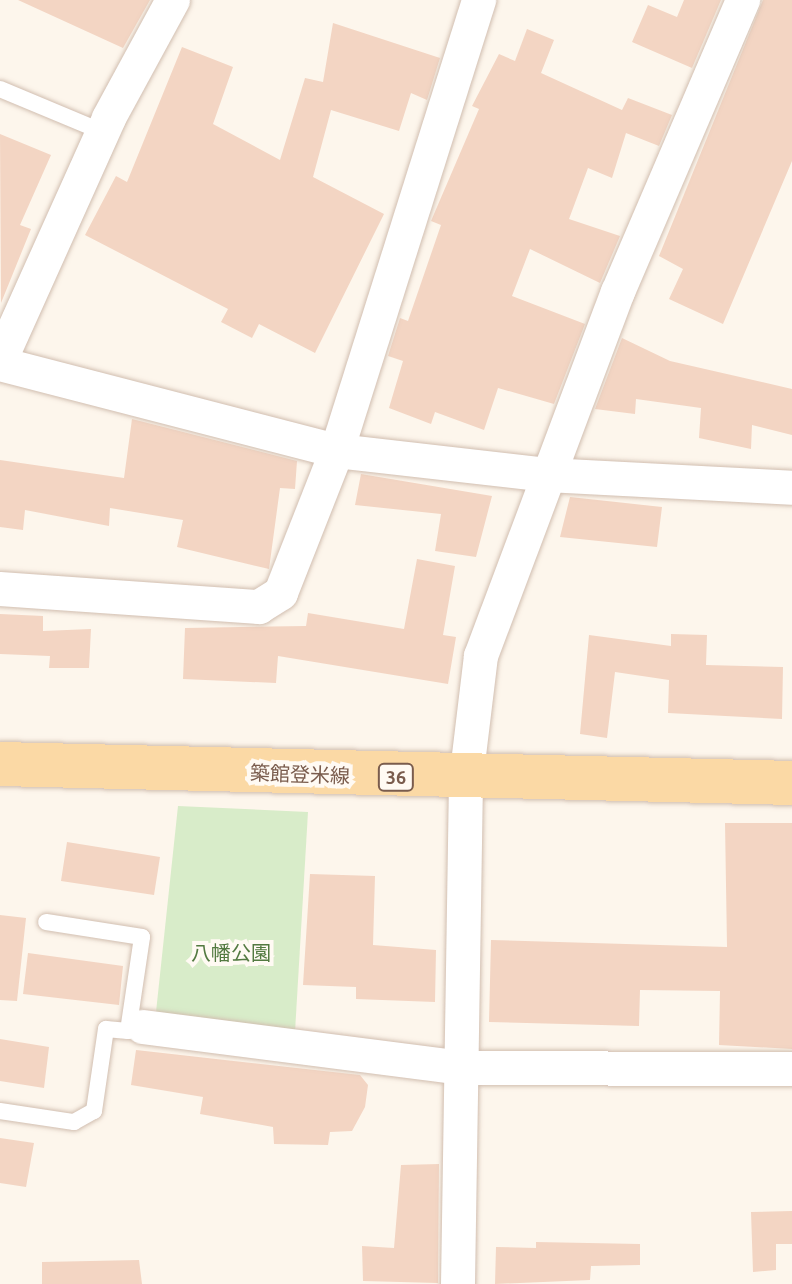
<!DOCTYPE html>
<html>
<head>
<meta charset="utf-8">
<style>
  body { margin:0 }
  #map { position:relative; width:792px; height:1284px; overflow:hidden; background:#fdf6ec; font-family:Ubuntu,"Noto Sans JP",sans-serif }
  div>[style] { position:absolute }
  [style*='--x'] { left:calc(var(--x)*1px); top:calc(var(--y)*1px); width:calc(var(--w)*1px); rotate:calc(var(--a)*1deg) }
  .green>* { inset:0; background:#d8ecc9 }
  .building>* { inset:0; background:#f3d5c3 }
  .roads { filter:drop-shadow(0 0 2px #d1beb0) drop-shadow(0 0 2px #d1beb0) }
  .service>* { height:16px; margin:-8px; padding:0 8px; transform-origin:8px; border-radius:8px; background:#fff }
  .minor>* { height:34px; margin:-17px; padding:0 17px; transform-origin:17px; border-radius:17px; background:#fff }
  .primary>* { height:44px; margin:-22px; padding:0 22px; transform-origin:22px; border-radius:22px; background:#fbd9a5 }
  span { translate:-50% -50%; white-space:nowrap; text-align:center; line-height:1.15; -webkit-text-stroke:8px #fffaf3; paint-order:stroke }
  .shield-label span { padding:2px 6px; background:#fffaf3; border:2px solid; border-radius:6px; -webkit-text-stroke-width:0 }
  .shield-label { font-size:18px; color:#7a5c4d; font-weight:700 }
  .street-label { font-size:20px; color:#7a5c4d }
  .park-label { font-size:20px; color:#537a41 }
</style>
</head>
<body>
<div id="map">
  <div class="green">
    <i style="clip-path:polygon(178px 806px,308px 812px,295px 1032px,156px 1012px)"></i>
  </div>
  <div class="building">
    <i style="clip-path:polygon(18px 0,150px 0,123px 48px)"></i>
    <i style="clip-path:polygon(684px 0,721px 0,692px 68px,632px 42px,648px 5px,677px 17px)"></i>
    <i style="clip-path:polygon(763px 0,792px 0,792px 161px,723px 324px,669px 299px,683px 269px,659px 256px)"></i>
    <i style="clip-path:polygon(333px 23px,440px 58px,427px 100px,411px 93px,399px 131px,331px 110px,313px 177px,384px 214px,315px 353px,259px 324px,252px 338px,221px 322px,228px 309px,85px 235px,116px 176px,127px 182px,182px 47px,233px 67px,213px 124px,280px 160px,305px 78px,323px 82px)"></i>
    <i style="clip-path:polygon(527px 29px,554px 40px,541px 73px,622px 110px,628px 98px,672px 115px,659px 146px,626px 133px,612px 178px,588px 168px,569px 219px,620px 236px,600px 283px,530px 249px,512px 296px,585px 324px,554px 404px,498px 388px,484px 430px,435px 412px,431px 424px,389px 408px,403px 361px,388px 356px,400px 318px,408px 321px,441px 225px,431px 221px,479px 109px,472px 106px,499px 54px,515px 61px)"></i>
    <i style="clip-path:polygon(0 134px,51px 155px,20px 225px,31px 229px,1px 303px)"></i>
    <i style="clip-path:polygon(622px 338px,670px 361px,792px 389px,792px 435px,752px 425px,751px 449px,699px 438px,701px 408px,636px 399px,635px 414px,595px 409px)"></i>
    <i style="clip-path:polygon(132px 419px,297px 461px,295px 489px,280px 488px,269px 569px,177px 547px,183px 520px,110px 508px,109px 526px,25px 510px,23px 530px,0 527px,0 460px,124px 478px)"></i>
    <i style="clip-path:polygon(361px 474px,492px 496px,476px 557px,435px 551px,441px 514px,355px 505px)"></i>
    <i style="clip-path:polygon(570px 497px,662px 507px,657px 547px,560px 537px)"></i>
    <i style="clip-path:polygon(417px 559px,455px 566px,443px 635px,456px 637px,448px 684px,278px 656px,276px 683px,183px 679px,185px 628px,306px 626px,308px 613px,404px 629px)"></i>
    <i style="clip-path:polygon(0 614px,43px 616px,43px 631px,91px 629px,89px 668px,49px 668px,50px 656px,0 654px)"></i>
    <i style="clip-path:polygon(671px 634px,707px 635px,706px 665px,783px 667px,782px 719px,668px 713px,669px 680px,615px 672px,607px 738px,580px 734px,589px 635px,671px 646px)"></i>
    <i style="clip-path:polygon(725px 823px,792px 823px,792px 1049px,719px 1045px,720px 991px,640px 990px,639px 1026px,489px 1022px,491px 940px,727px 947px)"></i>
    <i style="clip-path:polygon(67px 842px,160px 857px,154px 895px,61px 881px)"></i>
    <i style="clip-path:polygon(310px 874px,375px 876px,373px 945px,436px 950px,435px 1002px,356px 999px,356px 987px,303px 985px)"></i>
    <i style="clip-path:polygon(0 915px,26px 918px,17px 1001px,0 1000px)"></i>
    <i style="clip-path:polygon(28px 953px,123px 966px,119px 1005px,23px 994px)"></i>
    <i style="clip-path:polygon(0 1039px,49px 1047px,44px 1088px,0 1081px)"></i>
    <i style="clip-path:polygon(136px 1050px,360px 1075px,368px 1085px,365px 1107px,352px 1131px,330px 1132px,328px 1145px,274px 1144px,273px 1127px,200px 1114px,203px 1097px,131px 1085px)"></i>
    <i style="clip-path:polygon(0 1138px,34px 1143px,26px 1187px,0 1183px)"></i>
    <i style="clip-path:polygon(439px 1164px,438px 1283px,363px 1281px,362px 1246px,394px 1248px,401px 1165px)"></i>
    <i style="clip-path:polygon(792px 1211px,792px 1244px,776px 1244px,776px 1270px,753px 1272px,751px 1212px)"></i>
    <i style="clip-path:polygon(536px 1242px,640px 1244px,640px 1265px,591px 1266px,590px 1280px,495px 1284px,496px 1247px,536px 1248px)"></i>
    <i style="clip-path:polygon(139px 1260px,142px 1284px,42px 1284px,42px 1262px)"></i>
  </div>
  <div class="roads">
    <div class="service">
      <i style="--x:0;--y:89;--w:112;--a:22.7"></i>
      <i style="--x:0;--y:1111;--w:75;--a:8.5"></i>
      <i style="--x:74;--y:1122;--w:23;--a:-29"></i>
      <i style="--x:94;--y:1111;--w:83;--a:-81.7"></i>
      <i style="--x:106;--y:1029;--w:22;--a:5"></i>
      <i style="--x:128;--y:1031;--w:95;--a:-81.5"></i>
      <i style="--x:142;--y:937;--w:97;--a:-171.1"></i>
    </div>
    <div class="minor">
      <i style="--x:0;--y:361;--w:266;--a:-65.8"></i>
      <i style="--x:109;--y:118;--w:134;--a:-61.5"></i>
      <i style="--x:0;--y:364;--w:348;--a:14.5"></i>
      <i style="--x:337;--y:451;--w:211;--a:6.5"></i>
      <i style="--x:547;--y:475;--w:245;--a:3"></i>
      <i style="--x:0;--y:589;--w:260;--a:4"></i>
      <i style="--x:259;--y:607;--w:26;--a:-32"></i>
      <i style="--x:281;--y:593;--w:153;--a:-68.5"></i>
      <i style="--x:337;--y:451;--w:473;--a:-72.5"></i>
      <i style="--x:143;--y:1027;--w:324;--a:7.3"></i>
      <i style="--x:464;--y:1068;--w:328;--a:0.2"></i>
      <i style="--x:458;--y:1284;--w:504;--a:-89.09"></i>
      <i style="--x:466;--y:780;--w:125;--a:-83.1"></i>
      <i style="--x:481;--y:656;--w:389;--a:-69.4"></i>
      <i style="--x:618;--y:292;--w:318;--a:-66.8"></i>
    </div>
    <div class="primary">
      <i style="--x:0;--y:764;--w:792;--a:1.37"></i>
    </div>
  </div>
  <div class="shield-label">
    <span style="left:396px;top:777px">36</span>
  </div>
  <div class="street-label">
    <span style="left:300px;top:774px;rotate:2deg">築館登米線</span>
  </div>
  <div class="park-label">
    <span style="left:231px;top:952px">八幡公園</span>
  </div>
</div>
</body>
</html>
